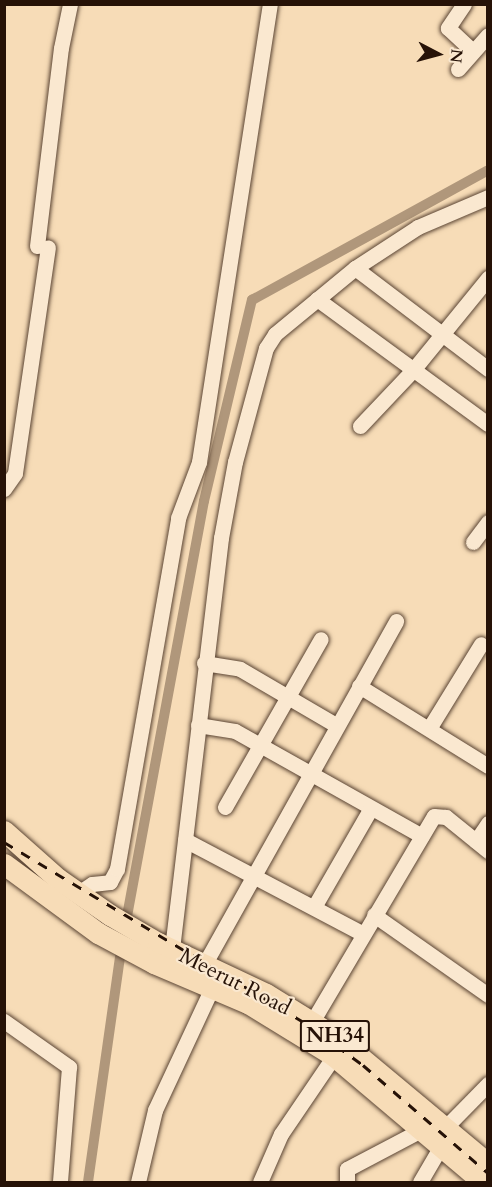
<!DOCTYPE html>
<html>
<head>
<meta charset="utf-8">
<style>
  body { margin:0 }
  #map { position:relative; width:492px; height:1187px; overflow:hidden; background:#f7dcb7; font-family:Cardo,serif }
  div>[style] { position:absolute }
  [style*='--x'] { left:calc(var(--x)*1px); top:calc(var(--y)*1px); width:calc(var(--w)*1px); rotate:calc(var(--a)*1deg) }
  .canal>* { height:10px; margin:-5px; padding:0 5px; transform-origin:5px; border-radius:5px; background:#b0977b }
  .roads { filter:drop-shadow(0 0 2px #5a4433) drop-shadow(0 0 2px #5a4433) }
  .minor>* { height:15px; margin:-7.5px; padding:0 7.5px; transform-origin:7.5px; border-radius:7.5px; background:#fae8d0 }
  .highway>* { height:21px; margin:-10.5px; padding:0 10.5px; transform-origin:10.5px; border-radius:10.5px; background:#f7dcb7 }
  .rail>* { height:3px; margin-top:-1.5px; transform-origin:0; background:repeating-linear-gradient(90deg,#261207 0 10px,transparent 0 20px) }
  span { translate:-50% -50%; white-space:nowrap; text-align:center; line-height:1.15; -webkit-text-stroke:4.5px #fae8d0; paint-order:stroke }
  .shield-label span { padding:2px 4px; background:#fae8d0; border:2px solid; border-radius:4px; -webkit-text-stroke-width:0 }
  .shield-label { font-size:21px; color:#261207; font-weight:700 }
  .street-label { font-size:22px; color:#261207 }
  .frame { position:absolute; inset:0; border:6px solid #261207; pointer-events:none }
  .north { position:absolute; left:408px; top:24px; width:60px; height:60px; -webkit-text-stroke:4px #fae8d0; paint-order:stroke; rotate:96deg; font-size:16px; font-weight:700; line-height:24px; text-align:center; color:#261207 }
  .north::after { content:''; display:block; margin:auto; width:21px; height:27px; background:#261207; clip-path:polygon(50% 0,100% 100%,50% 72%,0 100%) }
</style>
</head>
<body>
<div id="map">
  <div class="canal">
    <i style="--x:125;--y:927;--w:433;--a:-79.5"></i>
    <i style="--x:204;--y:501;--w:207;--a:-76.6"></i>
    <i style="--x:252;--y:300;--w:269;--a:-28.8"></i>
    <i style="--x:88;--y:1182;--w:242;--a:-81.9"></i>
  </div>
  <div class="roads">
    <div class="minor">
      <i style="--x:464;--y:4;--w:29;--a:124"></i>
      <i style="--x:448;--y:28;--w:34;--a:43"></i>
      <i style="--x:458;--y:69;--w:45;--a:-48.6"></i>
      <i style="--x:37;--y:246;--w:199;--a:-83.1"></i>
      <i style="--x:61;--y:48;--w:45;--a:-78.4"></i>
      <i style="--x:355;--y:268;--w:167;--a:37.2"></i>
      <i style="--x:317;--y:299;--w:212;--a:36.2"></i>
      <i style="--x:360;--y:426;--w:77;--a:-46.6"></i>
      <i style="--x:413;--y:370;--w:119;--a:-50.8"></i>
      <i style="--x:4;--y:489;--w:19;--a:-55"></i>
      <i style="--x:15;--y:473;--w:228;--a:-81.7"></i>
      <i style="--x:473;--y:542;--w:25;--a:-53"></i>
      <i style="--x:204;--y:663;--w:36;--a:9"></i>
      <i style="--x:240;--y:669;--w:111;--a:30.3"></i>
      <i style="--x:359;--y:686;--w:152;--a:31.8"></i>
      <i style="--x:198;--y:725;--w:37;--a:9"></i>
      <i style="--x:235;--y:731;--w:214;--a:29.3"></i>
      <i style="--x:430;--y:727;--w:97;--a:-58.4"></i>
      <i style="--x:225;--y:807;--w:193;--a:-60.3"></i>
      <i style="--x:185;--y:840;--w:201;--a:27.8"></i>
      <i style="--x:476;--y:841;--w:22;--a:-56"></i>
      <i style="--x:77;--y:894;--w:18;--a:-34"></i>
      <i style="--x:92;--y:884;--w:18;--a:-6"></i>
      <i style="--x:110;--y:882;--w:15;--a:-62"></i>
      <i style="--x:117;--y:869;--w:356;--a:-80.1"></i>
      <i style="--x:178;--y:518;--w:60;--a:-69.4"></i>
      <i style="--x:199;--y:462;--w:463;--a:-81.2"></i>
      <i style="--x:314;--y:907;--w:114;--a:-60.1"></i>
      <i style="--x:374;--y:915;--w:139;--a:35.1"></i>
      <i style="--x:172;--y:949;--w:414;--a:-83.2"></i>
      <i style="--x:221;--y:538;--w:77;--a:-79.6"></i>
      <i style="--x:235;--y:462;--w:118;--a:-74.8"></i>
      <i style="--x:266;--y:348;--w:17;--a:-57"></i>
      <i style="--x:275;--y:334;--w:104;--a:-39.5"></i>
      <i style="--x:355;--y:268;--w:75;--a:-33.1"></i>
      <i style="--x:418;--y:227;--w:76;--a:-23.2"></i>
      <i style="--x:204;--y:965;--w:394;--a:-60.8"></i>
      <i style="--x:4;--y:1021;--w:80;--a:35.3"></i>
      <i style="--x:69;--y:1067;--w:115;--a:94.5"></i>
      <i style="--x:312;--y:1022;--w:239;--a:-59.4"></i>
      <i style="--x:434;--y:816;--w:12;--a:5"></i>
      <i style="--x:446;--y:817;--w:54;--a:39"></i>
      <i style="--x:440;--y:1133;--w:69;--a:-45.6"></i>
      <i style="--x:138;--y:1182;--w:74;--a:-76.7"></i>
      <i style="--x:155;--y:1110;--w:135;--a:-65"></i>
      <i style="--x:260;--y:1182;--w:52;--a:-66.4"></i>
      <i style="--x:281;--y:1134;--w:94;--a:-55.8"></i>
      <i style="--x:347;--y:1182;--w:13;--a:-90"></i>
      <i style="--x:347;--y:1169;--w:84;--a:-27.8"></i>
      <i style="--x:420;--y:1182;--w:42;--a:-59.7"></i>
    </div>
    <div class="highway">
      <i style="--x:4;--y:831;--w:72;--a:41.6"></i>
      <i style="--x:58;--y:879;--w:63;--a:34.7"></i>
      <i style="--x:110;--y:915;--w:56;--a:30.3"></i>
      <i style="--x:158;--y:943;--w:119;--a:25.3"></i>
      <i style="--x:266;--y:994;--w:84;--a:31.8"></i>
      <i style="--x:337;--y:1038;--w:197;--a:39.8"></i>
      <i style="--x:4;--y:864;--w:117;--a:36.3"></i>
      <i style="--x:98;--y:933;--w:64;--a:28.2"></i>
      <i style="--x:154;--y:963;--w:102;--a:23.1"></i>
      <i style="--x:248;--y:1003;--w:101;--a:31.6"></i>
      <i style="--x:334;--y:1056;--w:195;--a:40.2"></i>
    </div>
  </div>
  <div class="rail">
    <i style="--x:4;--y:842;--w:350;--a:31"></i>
    <i style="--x:304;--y:1022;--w:73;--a:36.1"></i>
    <i style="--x:363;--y:1065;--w:165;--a:40.8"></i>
  </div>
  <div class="shield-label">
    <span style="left:335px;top:1036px">NH34</span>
  </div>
  <div class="street-label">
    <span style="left:235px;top:982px;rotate:27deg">Meerut Road</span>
  </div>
  <div class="frame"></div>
  <div class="north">N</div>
</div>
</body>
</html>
